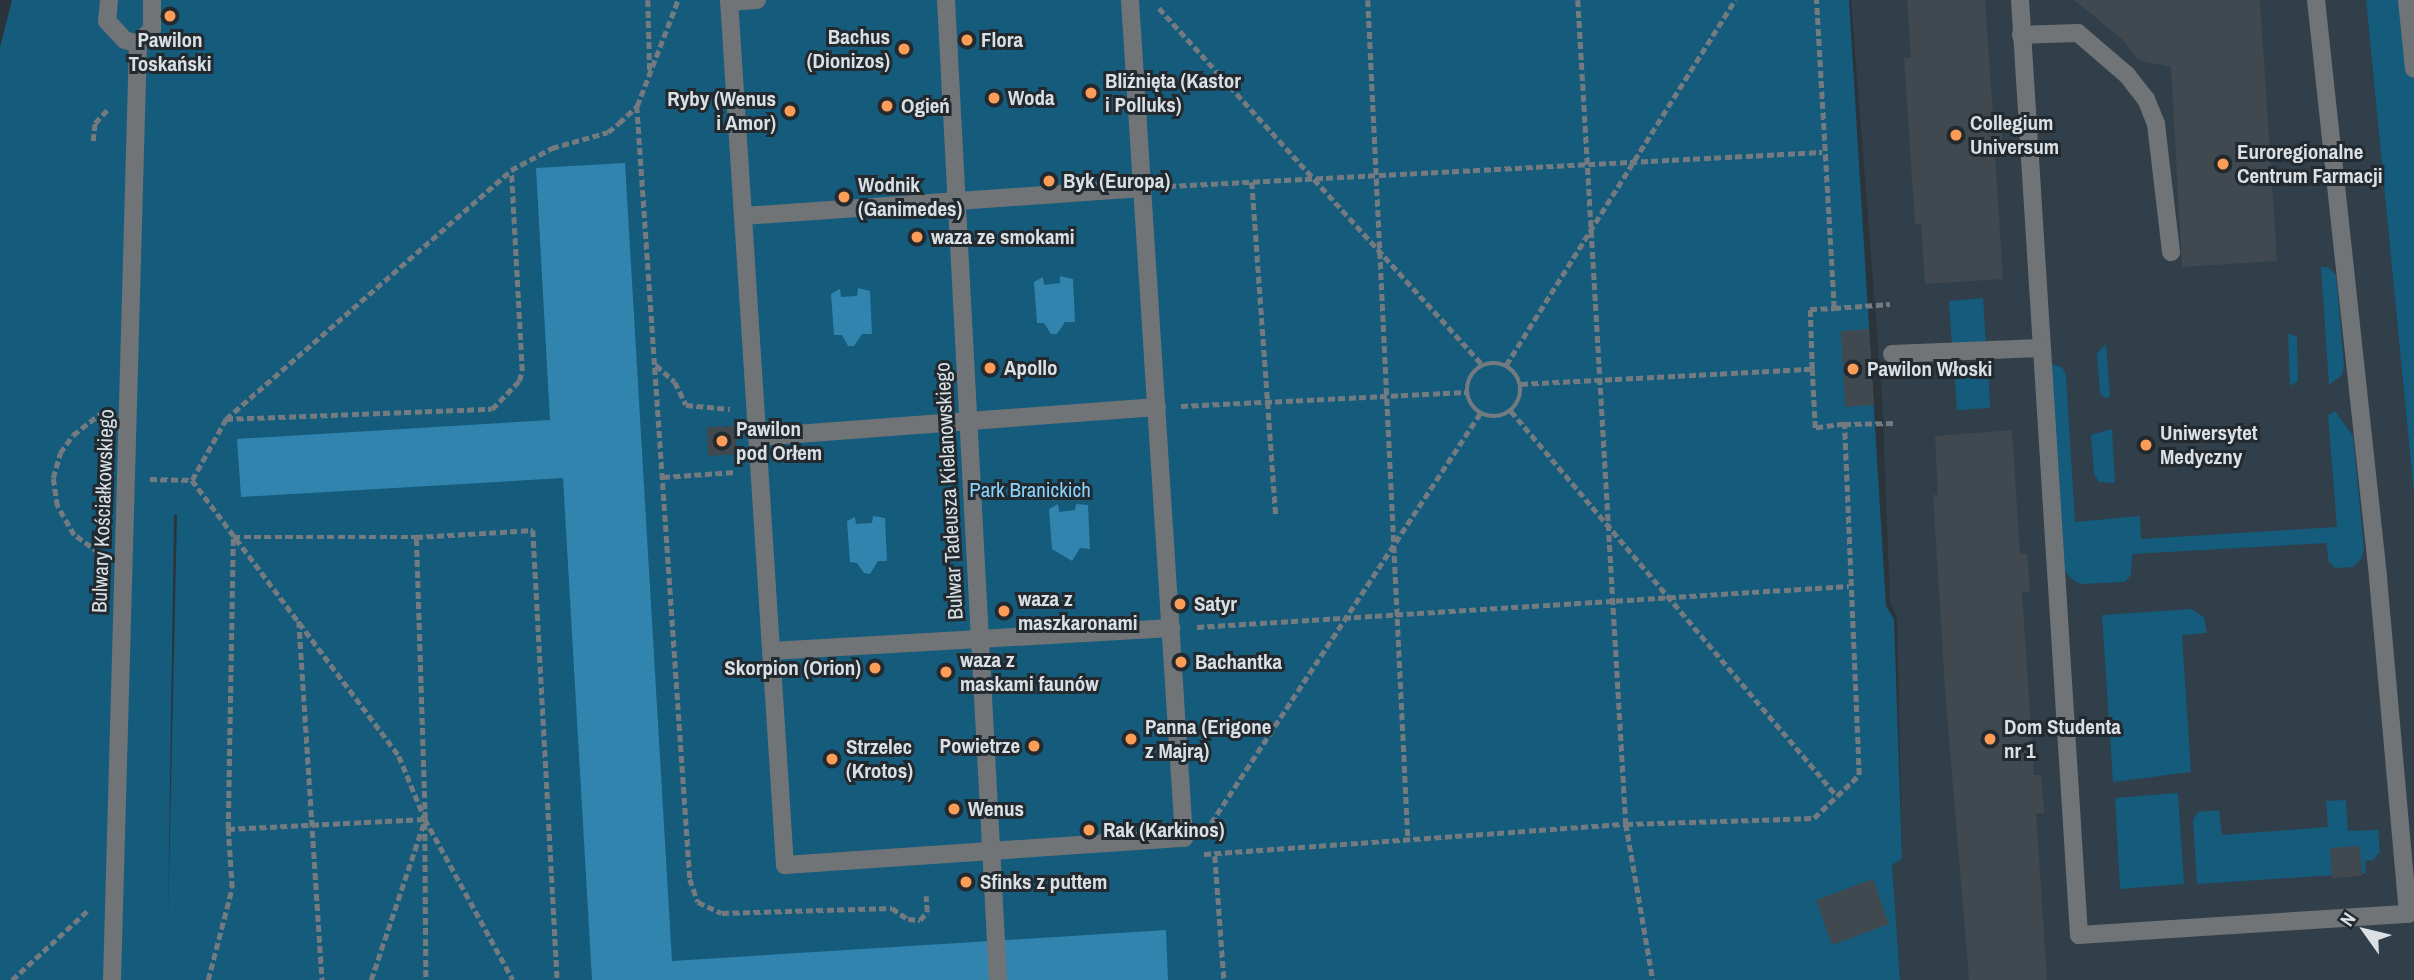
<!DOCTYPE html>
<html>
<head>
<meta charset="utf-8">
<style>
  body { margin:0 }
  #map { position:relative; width:2414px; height:980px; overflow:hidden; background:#2b343a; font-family:"Archivo Narrow",sans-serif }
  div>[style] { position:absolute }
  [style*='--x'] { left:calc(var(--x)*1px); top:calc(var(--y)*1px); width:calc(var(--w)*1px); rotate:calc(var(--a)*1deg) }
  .built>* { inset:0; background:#303f49 }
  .green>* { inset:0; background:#155b7c }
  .water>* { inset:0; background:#3084ae }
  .building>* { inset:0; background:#40494f }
  .path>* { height:4.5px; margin-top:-2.25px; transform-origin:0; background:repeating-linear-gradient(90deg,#747b80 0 7px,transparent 0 10.5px) }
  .path>.ring { margin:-2.25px; padding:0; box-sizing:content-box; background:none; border:4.5px solid #747b80; border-radius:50% }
  .minor>* { height:18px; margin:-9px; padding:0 9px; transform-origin:9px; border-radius:9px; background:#707477 }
  .dots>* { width:19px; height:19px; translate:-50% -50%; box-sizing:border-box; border:4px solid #222a30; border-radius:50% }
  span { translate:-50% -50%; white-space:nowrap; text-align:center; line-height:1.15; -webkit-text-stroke:6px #222a30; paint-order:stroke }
  .poi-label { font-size:21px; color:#dae0e4; font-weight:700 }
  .right { translate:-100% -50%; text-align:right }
  .left { translate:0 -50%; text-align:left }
  .park-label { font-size:21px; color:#89d3fe }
  .street-label { font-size:21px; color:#dae0e4 }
  .north { position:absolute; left:2330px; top:896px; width:70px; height:70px; -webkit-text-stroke:5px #222a30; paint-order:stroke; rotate:304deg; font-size:19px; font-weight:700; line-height:28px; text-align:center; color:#dae0e4 }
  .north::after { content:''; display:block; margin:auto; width:24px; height:32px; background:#dae0e4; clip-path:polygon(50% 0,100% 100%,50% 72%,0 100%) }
</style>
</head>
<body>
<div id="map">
  <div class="built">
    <i style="clip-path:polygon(1851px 0,2366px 0,2414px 495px,2414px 980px,1900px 980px,1892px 865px,1902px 859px,1897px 618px,1890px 602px,1882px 396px)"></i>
  </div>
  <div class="green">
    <i style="clip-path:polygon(evenodd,12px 0,1849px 0,1886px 606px,1894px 619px,1902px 859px,1892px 865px,1900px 980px,0 980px,0 47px,12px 0,174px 515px,177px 515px,168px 921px,174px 515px)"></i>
    <i style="clip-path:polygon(2366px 0,2414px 0,2414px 495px)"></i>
    <i style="clip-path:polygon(2321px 267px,2328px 267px,2336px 275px,2344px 366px,2342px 375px,2329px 385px)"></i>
    <i style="clip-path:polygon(1983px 298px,1986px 343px,1952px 346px,1949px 301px)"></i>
    <i style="clip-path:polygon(2288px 333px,2297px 337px,2298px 381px,2290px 386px)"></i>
    <i style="clip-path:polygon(2106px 344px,2110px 397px,2105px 398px,2100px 393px,2097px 353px)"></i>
    <i style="clip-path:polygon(1988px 363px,1990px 408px,1957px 410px,1954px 365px)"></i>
    <i style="clip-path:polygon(2049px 363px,2062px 367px,2066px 375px,2075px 522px,2140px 516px,2141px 539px,2337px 527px,2328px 415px,2335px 411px,2353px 436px,2364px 548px,2361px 559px,2353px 567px,2335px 568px,2329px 562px,2326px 543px,2132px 554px,2131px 575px,2125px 582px,2081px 584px,2073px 580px,2062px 567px)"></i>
    <i style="clip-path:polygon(2112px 429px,2115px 483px,2099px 482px,2094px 474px,2091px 435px)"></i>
    <i style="clip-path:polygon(2191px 609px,2204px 617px,2207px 633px,2182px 635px,2191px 772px,2113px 782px,2102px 615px)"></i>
    <i style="clip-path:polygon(2178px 793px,2184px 884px,2120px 889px,2115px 798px)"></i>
    <i style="clip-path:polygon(2346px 800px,2348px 831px,2378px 830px,2380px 852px,2373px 860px,2365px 861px,2366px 873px,2197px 884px,2193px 820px,2198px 812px,2219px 810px,2222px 835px,2328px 827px,2326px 801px)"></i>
  </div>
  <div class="water">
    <i style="clip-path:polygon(625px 163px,672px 961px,1166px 930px,1168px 980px,592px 980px,563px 478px,241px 497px,237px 439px,550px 420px,536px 168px)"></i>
    <i style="clip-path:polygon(1060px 276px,1073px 279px,1075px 322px,1065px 322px,1057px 334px,1051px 334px,1044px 323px,1037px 323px,1034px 282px,1043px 277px,1044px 285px,1060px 283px)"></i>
    <i style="clip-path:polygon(858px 288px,870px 291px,872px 334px,862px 334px,854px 346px,848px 346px,842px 335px,834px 335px,831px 294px,840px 289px,841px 297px,857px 296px)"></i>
    <i style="clip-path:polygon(1058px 504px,1059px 512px,1075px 510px,1076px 504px,1088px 505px,1090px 549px,1080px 548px,1072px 561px,1052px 549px,1049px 509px)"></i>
    <i style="clip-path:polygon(873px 516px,885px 518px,887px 561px,878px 561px,870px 574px,864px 573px,857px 563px,850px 562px,847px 521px,855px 517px,856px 524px,872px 523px)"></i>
  </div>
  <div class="building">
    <i style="clip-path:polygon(1907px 0,1985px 0,1993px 116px,2001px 115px,2003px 155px,1995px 155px,2003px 279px,1925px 284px,1921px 224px,1915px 224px,1904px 58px,1911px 58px)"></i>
    <i style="clip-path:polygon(2074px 0,2260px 0,2277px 261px,2182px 267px,2171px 67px,2138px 60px,2122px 39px)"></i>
    <i style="clip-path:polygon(1869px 329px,1874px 405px,1845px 407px,1841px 331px)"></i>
    <i style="clip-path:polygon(735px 426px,737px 454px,708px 456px,707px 427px)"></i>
    <i style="clip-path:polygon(2012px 430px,2020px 554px,2027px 554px,2030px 592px,2022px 592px,2034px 775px,2041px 775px,2044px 813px,2036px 813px,2047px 980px,1969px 980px,1946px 704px,1933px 495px,1938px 495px,1935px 436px)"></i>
    <i style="clip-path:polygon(2360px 846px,2362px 876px,2332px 878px,2330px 848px)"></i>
    <i style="clip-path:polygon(1873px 879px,1889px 924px,1832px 945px,1816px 900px)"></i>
  </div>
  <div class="path">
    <i style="--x:648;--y:0;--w:74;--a:88.5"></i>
    <i style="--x:1368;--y:0;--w:841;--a:87.27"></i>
    <i style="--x:1578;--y:0;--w:825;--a:86.67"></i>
    <i style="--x:1626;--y:824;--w:158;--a:80.2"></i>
    <i style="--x:1159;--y:8;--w:482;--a:47.8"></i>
    <i style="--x:637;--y:106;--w:775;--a:86.08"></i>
    <i style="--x:690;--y:879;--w:24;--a:71"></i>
    <i style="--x:698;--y:902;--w:26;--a:25"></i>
    <i style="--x:722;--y:913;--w:170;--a:-1.7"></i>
    <i style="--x:892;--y:908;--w:19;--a:35"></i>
    <i style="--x:908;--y:919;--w:12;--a:5"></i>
    <i style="--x:920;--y:920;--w:11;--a:-49"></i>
    <i style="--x:927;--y:912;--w:16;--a:-94"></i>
    <i style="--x:93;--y:141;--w:18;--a:-84"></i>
    <i style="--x:95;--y:123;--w:21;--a:-47"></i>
    <i style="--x:1252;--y:182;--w:334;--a:85.9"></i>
    <i style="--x:1169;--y:186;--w:654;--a:-2.98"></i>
    <i style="--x:1834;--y:308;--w:56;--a:-4.1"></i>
    <i class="ring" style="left:1467px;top:363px;width:49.5px;height:49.5px"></i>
    <i style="--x:656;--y:365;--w:25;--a:42"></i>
    <i style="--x:675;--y:382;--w:25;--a:64"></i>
    <i style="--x:686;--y:405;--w:44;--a:5.2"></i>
    <i style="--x:1506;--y:365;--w:431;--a:-57.9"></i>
    <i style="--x:1521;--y:384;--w:291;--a:-3"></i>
    <i style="--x:1181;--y:406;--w:286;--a:-2.8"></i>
    <i style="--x:1511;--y:411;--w:504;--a:49.74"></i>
    <i style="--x:226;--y:419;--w:266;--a:-2.2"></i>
    <i style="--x:492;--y:409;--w:39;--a:-46"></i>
    <i style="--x:519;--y:381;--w:10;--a:-73"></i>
    <i style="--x:522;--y:371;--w:200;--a:-93.1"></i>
    <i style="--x:1844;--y:424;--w:52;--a:-1.1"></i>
    <i style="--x:663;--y:477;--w:72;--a:-4"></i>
    <i style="--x:150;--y:479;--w:42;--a:1.4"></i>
    <i style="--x:192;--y:480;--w:70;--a:-60.9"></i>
    <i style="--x:226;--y:419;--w:378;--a:-41.1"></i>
    <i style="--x:511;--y:170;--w:47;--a:-28.2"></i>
    <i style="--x:552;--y:148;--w:58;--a:-15.9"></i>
    <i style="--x:608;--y:132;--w:14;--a:-39"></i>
    <i style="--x:619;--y:123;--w:25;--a:-43"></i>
    <i style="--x:637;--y:106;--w:114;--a:-68.9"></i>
    <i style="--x:192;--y:480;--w:345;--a:53.1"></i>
    <i style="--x:399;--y:756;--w:68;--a:67.6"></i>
    <i style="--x:425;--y:819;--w:183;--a:61.3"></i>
    <i style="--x:99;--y:553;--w:31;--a:-144"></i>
    <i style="--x:74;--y:535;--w:34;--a:-120"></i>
    <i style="--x:57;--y:506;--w:28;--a:-98"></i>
    <i style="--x:53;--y:478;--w:26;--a:-74"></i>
    <i style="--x:60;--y:453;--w:22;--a:-54"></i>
    <i style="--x:73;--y:435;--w:36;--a:-38"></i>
    <i style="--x:299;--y:621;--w:360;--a:86.3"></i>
    <i style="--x:1197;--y:627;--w:653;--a:-3.6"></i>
    <i style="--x:425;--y:823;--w:157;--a:89.6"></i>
    <i style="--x:1211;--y:823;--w:490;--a:-56.7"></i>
    <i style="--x:228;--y:829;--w:197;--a:-2.9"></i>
    <i style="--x:425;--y:819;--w:282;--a:-91.8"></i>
    <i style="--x:1204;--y:854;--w:423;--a:-4.1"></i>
    <i style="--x:1626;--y:824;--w:188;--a:-1.8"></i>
    <i style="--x:1814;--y:818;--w:62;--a:-43.7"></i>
    <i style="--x:1859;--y:775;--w:351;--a:-92.4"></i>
    <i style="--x:1844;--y:424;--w:29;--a:172"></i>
    <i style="--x:1815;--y:428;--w:59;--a:-92.9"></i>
    <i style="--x:1812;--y:369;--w:60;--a:-91.9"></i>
    <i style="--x:1810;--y:309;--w:24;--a:-2"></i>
    <i style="--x:1834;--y:308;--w:309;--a:-93.3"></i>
    <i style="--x:1215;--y:856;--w:124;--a:85.8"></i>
    <i style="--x:12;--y:980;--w:103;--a:-42.6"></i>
    <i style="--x:208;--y:980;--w:95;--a:-75.4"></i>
    <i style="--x:232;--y:888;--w:59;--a:-93.9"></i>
    <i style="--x:228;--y:829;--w:292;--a:-89"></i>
    <i style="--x:233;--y:537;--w:183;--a:0"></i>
    <i style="--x:416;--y:537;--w:117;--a:-3.4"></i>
    <i style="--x:533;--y:530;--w:451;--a:86.9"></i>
    <i style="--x:371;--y:980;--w:169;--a:-71.4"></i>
  </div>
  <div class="minor">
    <i style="--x:109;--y:0;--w:21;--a:95"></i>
    <i style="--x:107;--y:21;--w:26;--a:47"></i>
    <i style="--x:125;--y:40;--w:14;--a:17"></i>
    <i style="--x:729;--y:0;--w:867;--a:86.3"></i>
    <i style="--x:785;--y:865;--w:400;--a:-3.9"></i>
    <i style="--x:1184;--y:838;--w:840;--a:-93.69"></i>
    <i style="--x:946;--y:0;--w:981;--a:86.96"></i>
    <i style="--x:2020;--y:0;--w:937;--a:86.39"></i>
    <i style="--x:2079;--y:935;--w:330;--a:-3.7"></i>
    <i style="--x:2408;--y:914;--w:339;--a:-95.1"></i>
    <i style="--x:2378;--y:576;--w:579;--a:-96.14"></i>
    <i style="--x:2407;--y:0;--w:69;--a:84.2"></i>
    <i style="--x:729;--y:2;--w:28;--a:-4"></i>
    <i style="--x:2021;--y:35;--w:57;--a:-2"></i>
    <i style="--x:2078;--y:33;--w:65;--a:40.6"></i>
    <i style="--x:2127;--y:75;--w:31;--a:52"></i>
    <i style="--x:2146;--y:99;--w:27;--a:68"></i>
    <i style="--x:2156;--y:124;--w:129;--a:83.3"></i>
    <i style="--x:743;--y:216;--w:400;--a:-4"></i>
    <i style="--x:1892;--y:354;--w:148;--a:-2.3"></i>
    <i style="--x:757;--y:437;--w:401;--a:-4.3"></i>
    <i style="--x:771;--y:651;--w:401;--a:-3.3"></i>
    <i style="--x:112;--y:980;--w:936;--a:-88.41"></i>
    <i style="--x:138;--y:44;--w:21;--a:-47"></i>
    <i style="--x:152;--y:29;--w:29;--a:-90"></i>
  </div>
  <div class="dots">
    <i style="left:170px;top:16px;background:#fd9c56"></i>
    <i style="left:967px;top:40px;background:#fd9c56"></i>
    <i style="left:904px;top:49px;background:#fd9c56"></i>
    <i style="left:1091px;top:93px;background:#fd9c56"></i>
    <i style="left:994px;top:98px;background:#fd9c56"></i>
    <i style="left:887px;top:106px;background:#fd9c56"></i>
    <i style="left:790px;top:111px;background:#fd9c56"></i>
    <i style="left:1956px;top:135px;background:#fd9c56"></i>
    <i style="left:2223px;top:164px;background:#fd9c56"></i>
    <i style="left:1049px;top:181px;background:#fd9c56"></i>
    <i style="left:844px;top:197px;background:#fd9c56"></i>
    <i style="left:917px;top:237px;background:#fd9c56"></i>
    <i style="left:990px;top:368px;background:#fd9c56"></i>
    <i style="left:1853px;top:369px;background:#fd9c56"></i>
    <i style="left:722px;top:441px;background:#fd9c56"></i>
    <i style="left:2146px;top:445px;background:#fd9c56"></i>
    <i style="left:1180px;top:604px;background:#fd9c56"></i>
    <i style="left:1004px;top:611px;background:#fd9c56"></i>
    <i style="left:1181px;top:662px;background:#fd9c56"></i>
    <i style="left:875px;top:668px;background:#fd9c56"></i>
    <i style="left:946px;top:672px;background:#fd9c56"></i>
    <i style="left:1131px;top:739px;background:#fd9c56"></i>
    <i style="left:1990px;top:739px;background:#fd9c56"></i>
    <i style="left:1034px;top:746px;background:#fd9c56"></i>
    <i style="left:832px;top:759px;background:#fd9c56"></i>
    <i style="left:954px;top:809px;background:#fd9c56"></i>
    <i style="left:1089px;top:830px;background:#fd9c56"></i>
    <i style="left:966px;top:882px;background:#fd9c56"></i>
  </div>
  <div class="poi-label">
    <span class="right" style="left:890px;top:49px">Bachus<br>(Dionizos)</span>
    <span style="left:170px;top:52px">Pawilon<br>Toskański</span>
    <span class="left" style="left:981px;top:40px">Flora</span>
    <span class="left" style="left:1105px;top:93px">Bliźnięta (Kastor<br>i Polluks)</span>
    <span class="left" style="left:1008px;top:98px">Woda</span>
    <span class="right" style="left:776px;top:111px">Ryby (Wenus<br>i Amor)</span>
    <span class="left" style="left:901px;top:106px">Ogień</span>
    <span class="left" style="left:1970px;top:135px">Collegium<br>Universum</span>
    <span class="left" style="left:2237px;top:164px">Euroregionalne<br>Centrum Farmacji</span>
    <span class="left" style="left:1063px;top:181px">Byk (Europa)</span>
    <span class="left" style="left:858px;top:197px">Wodnik<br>(Ganimedes)</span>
    <span class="left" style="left:931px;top:237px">waza ze smokami</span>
    <span class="left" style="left:1004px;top:368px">Apollo</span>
    <span class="left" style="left:1867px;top:369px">Pawilon Włoski</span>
    <span class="left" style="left:736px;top:441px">Pawilon<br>pod Orłem</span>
    <span class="left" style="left:2160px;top:445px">Uniwersytet<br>Medyczny</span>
    <span class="left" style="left:1018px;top:611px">waza z<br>maszkaronami</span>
    <span class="left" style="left:1194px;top:604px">Satyr</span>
    <span class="left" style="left:960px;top:672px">waza z<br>maskami faunów</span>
    <span class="left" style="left:1195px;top:662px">Bachantka</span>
    <span class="right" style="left:861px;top:668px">Skorpion (Orion)</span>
    <span class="left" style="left:1145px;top:739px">Panna (Erigone<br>z Majrą)</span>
    <span class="left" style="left:2004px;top:739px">Dom Studenta<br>nr 1</span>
    <span class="right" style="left:1020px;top:746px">Powietrze</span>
    <span class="left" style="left:846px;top:759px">Strzelec<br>(Krotos)</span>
    <span class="left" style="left:968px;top:809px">Wenus</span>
    <span class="left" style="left:1103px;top:830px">Rak (Karkinos)</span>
    <span class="left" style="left:980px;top:882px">Sfinks z puttem</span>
  </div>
  <div class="park-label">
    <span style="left:1030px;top:490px">Park Branickich</span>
  </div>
  <div class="street-label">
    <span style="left:949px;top:491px;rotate:-93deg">Bulwar Tadeusza Kielanowskiego</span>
    <span style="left:103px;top:511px;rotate:-88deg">Bulwary Kościałkowskiego</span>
  </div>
  <div class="north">N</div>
</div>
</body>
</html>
